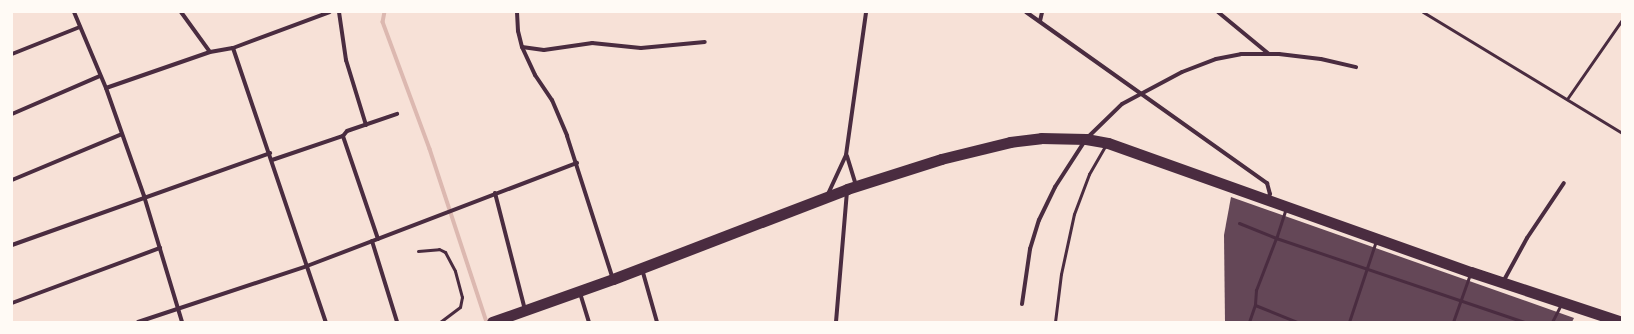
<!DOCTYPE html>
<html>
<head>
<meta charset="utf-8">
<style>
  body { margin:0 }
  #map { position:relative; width:1634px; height:334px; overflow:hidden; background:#f7e1d7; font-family:Inter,sans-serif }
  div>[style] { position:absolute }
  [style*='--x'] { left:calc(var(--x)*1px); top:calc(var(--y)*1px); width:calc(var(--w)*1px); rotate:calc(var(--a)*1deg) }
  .stream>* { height:3.5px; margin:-1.75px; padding:0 1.75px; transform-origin:1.75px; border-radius:1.75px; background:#dcb8b0 }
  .building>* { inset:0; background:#644757 }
  .service>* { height:3px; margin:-1.5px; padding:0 1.5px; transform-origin:1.5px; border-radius:1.5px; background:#4a2c40 }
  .minor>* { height:4px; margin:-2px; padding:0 2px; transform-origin:2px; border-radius:2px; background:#4a2c40 }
  .trunk>* { height:11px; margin:-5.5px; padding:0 5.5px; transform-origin:5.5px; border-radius:5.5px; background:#4a2c40 }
  span { translate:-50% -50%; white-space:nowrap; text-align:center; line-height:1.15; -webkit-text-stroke:3px #fffaf5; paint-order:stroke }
  .frame { position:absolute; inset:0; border:13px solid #fffaf5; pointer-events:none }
</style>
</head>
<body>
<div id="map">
  <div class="stream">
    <i style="--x:385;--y:12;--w:10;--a:101"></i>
    <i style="--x:383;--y:22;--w:135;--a:69.7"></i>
    <i style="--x:430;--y:149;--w:182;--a:71.8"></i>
  </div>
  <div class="building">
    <i style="clip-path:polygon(1231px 197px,1574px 318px,1572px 322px,1225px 322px,1224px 235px)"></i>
  </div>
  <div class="service">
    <i style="--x:1423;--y:12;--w:233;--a:31.3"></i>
    <i style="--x:1567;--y:99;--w:96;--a:-55.2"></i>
    <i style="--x:1286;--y:208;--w:32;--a:108"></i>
    <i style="--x:1276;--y:238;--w:262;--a:18.7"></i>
    <i style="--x:1239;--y:223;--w:40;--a:22"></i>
    <i style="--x:1276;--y:238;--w:56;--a:111"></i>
    <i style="--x:1256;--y:290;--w:15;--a:94"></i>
    <i style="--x:1255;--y:305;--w:45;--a:22"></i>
    <i style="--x:418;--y:251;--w:21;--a:-5"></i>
    <i style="--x:439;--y:249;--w:7;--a:27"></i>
    <i style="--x:445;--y:252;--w:21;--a:62"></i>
    <i style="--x:455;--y:271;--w:27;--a:75"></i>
    <i style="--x:462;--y:297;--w:10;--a:101"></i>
    <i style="--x:460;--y:307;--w:25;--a:143"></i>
    <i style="--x:1055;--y:322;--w:48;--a:-82.9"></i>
    <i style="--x:1061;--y:274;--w:61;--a:-77.8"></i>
    <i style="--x:1074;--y:214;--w:43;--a:-69.4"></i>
    <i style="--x:1089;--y:174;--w:34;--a:-60"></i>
    <i style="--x:1249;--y:322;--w:18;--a:-71"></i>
    <i style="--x:1349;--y:322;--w:85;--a:-71.6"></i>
    <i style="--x:1453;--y:322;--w:51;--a:-70.5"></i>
    <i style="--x:1552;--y:322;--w:20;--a:-63"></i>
  </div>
  <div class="minor">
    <i style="--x:74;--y:12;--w:82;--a:67.2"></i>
    <i style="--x:106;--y:88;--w:114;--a:70.6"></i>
    <i style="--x:144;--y:196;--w:132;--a:73.2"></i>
    <i style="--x:181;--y:12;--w:49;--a:54.1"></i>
    <i style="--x:210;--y:52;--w:23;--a:-10"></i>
    <i style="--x:233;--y:48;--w:289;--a:71.3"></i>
    <i style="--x:339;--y:12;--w:49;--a:81.7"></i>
    <i style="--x:346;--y:60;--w:68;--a:72.9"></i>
    <i style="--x:517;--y:12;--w:19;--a:87"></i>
    <i style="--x:518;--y:31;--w:16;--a:76"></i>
    <i style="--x:522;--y:47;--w:31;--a:65"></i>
    <i style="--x:535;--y:75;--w:30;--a:56"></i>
    <i style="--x:552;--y:100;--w:39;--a:67"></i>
    <i style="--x:567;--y:136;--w:150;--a:72.2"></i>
    <i style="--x:1026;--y:12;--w:296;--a:35.4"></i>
    <i style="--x:1267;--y:183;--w:11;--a:75"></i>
    <i style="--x:1270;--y:194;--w:4;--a:117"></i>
    <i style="--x:1218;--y:12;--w:66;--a:39.5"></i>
    <i style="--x:1040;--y:21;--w:9;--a:-77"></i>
    <i style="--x:522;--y:47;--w:22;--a:8"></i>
    <i style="--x:544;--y:50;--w:49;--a:-8.3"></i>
    <i style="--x:592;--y:43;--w:49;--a:5.8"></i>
    <i style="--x:641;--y:48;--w:64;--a:-5.4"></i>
    <i style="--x:233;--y:48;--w:103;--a:-20.4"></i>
    <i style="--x:12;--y:54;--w:73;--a:-21.7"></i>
    <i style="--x:106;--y:88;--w:110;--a:-19.1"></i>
    <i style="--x:12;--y:114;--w:96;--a:-23.4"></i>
    <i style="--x:847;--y:156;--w:30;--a:73"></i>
    <i style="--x:272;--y:160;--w:75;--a:-18.7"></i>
    <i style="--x:12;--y:180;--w:119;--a:-22.7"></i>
    <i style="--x:495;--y:193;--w:121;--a:75.6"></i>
    <i style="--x:828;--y:194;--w:43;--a:-65.2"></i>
    <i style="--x:846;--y:155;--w:144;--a:-82"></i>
    <i style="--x:378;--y:239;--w:109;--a:-108.8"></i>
    <i style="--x:343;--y:136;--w:6;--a:-51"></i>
    <i style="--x:347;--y:131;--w:53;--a:-18.8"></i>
    <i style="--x:372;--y:241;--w:85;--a:72.8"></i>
    <i style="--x:12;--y:245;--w:274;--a:-19.6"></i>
    <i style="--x:642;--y:269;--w:55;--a:74.2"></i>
    <i style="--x:1503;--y:282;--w:50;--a:-61.4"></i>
    <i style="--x:1527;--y:238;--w:66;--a:-56.1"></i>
    <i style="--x:580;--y:293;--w:30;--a:73"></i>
    <i style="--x:12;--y:303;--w:158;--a:-20.4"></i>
    <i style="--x:1022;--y:304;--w:56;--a:-81.7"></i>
    <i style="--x:1030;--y:249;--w:30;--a:-73"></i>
    <i style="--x:1039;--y:220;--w:37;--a:-64"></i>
    <i style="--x:1055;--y:187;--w:57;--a:-57.1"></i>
    <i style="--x:1086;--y:139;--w:50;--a:-44.2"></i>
    <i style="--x:1122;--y:104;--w:68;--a:-28.1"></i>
    <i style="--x:1182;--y:72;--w:36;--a:-21"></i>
    <i style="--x:1216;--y:59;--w:25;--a:-11"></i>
    <i style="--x:1241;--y:54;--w:38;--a:0"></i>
    <i style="--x:1279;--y:54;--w:42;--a:6.8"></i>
    <i style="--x:1321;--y:59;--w:36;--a:13"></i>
    <i style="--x:138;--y:322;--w:178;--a:-18.3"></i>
    <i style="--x:307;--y:266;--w:289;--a:-20.9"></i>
    <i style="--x:836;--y:322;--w:131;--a:-85.2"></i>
  </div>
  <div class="trunk">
    <i style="--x:492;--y:322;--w:128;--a:-19.6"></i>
    <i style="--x:613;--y:279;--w:251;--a:-21"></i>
    <i style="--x:847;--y:189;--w:99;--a:-17.7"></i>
    <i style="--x:941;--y:159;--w:71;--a:-13.8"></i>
    <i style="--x:1010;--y:142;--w:31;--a:-7"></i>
    <i style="--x:1041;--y:138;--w:45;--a:1.3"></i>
    <i style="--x:1086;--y:139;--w:22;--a:10"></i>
    <i style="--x:1108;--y:143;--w:385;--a:19.6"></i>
    <i style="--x:1471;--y:272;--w:159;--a:18.3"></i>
  </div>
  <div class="frame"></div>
</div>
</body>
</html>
